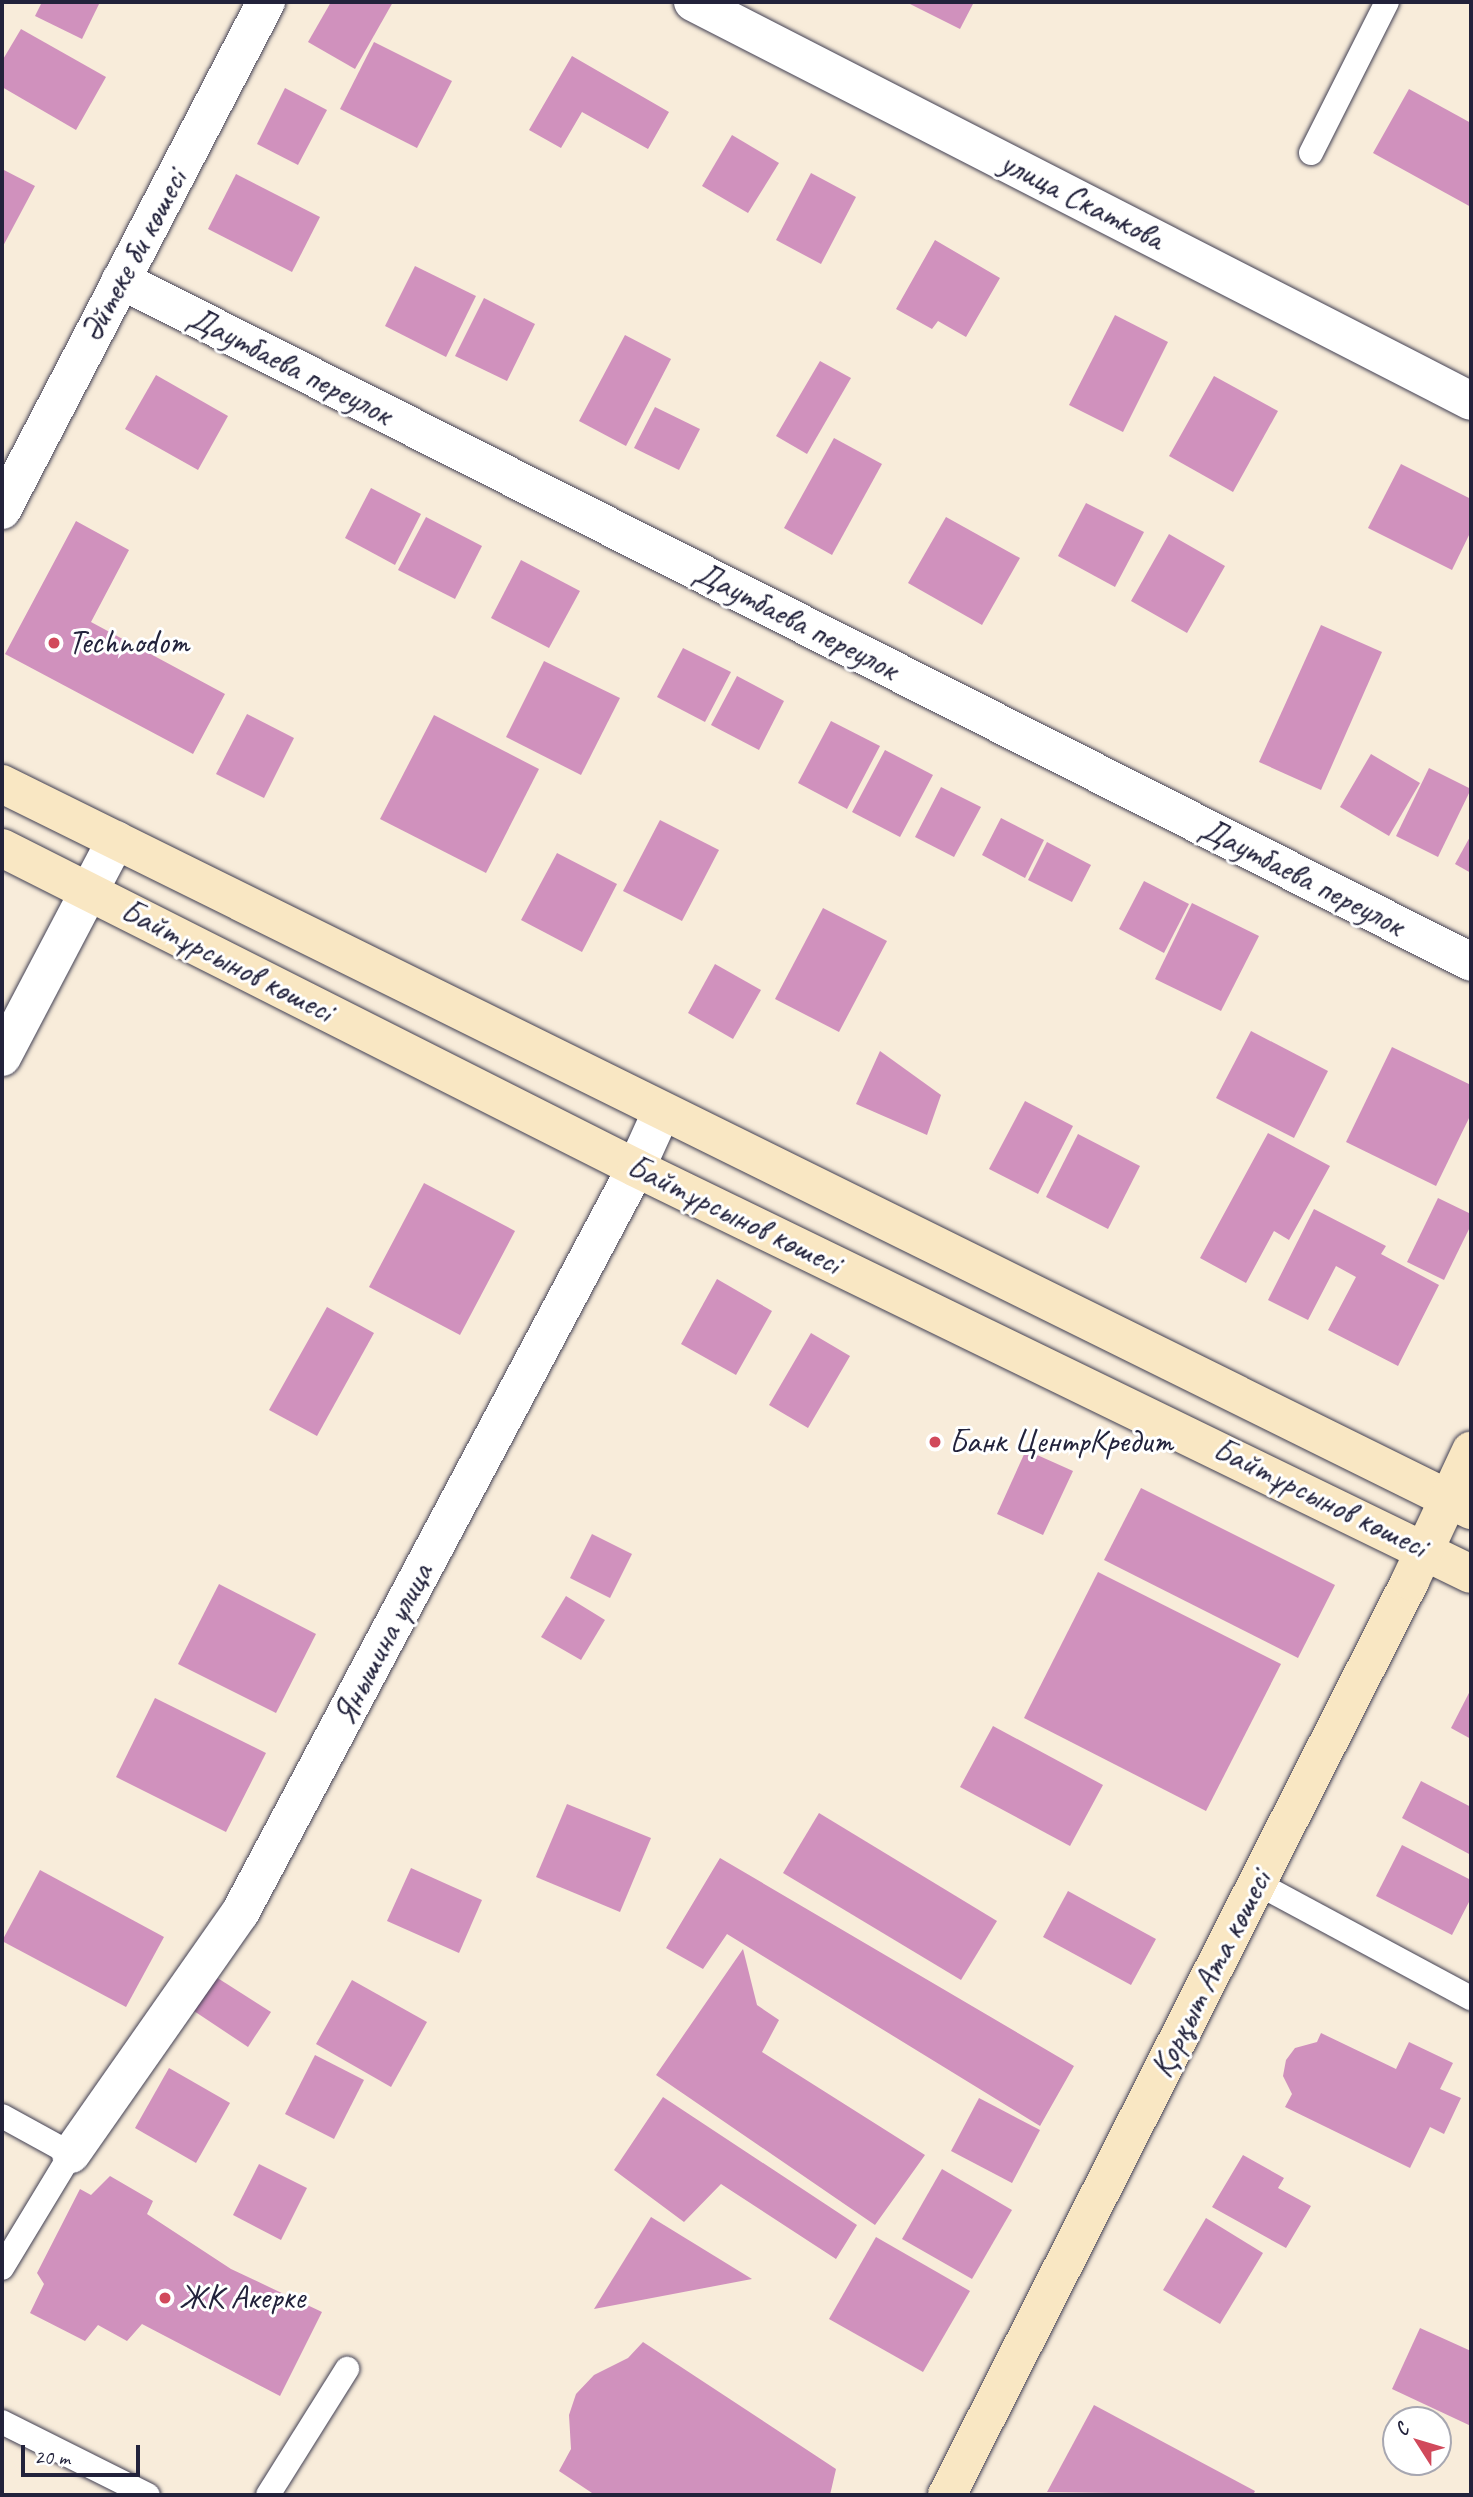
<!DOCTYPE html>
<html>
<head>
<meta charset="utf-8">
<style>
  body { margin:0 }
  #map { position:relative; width:1473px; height:2497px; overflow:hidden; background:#f8ecda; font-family:Caveat,sans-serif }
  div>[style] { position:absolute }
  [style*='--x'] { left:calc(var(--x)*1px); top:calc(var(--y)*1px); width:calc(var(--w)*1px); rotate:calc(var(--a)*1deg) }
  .building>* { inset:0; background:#d091bd }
  .roads { filter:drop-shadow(0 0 2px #424053) drop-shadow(0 0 2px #424053) }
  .lane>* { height:24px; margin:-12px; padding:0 12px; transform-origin:12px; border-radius:12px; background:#fff }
  .street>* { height:38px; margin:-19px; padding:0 19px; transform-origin:19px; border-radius:19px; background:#fff }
  .secondary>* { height:38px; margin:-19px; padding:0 19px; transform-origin:19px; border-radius:19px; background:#f9e7c3 }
  .dots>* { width:19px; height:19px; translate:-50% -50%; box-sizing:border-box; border:4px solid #fff; border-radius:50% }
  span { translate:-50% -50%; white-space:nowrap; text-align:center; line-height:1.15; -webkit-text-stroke:6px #fff; paint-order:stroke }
  .street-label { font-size:33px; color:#22223b }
  .poi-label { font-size:33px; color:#22223b }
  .left { translate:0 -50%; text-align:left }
  .frame { position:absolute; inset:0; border:4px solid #22223b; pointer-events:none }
  .north { position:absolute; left:1382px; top:2406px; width:70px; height:70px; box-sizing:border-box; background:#fff; border:2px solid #a7a7b1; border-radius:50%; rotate:307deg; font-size:19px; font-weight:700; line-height:28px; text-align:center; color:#22223b }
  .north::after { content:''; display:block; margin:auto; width:24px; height:32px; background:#d1495b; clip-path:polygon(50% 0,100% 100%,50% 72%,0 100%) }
  .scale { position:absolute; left:21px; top:2445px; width:119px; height:32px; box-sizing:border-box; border:4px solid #22223b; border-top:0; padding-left:9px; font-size:21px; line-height:24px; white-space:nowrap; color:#22223b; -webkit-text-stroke:5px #fff; paint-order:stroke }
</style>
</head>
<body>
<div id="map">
  <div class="building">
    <i style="clip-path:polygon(42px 2px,100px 2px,82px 39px,35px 16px)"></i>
    <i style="clip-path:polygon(331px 2px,393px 2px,355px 69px,308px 42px)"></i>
    <i style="clip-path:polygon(906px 2px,974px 2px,960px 29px)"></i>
    <i style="clip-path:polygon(21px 29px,106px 77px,76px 130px,2px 87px,2px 61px)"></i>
    <i style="clip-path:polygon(374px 42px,452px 81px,417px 148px,340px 109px)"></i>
    <i style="clip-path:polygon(572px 56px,669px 112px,648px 149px,582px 112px,561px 148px,529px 130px)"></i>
    <i style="clip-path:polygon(285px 88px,327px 110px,298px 165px,257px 144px)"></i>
    <i style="clip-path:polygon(1409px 89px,1471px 123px,1471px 207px,1373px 153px)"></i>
    <i style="clip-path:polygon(732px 135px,779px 163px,748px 213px,702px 186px)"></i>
    <i style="clip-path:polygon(2px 169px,35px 186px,2px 248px)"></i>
    <i style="clip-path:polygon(811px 173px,856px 197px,821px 264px,776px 240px)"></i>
    <i style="clip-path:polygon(236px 174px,320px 217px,292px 272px,208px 229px)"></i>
    <i style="clip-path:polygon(935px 240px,1000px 278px,966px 337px,938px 321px,932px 329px,896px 309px)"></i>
    <i style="clip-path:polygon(415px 266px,476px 296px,446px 357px,385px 326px)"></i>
    <i style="clip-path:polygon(484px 298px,535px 324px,507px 381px,455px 356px)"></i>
    <i style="clip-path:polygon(1115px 315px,1168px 342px,1123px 432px,1069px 405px)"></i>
    <i style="clip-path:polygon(625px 335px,671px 359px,626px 446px,579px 421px)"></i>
    <i style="clip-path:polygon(820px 361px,851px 378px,807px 454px,776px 436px)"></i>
    <i style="clip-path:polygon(156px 375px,228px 416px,198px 470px,125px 429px)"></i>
    <i style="clip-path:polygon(1214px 376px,1278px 411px,1233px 492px,1169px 456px)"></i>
    <i style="clip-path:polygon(655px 407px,700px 429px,679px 470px,634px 448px)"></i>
    <i style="clip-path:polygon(834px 438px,882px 464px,832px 555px,784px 528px)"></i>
    <i style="clip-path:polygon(1401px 464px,1471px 499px,1471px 531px,1452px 570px,1368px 528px)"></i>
    <i style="clip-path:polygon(371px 488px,421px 514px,395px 565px,345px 538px)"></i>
    <i style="clip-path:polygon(1086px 503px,1144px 532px,1115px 587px,1058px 556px)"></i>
    <i style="clip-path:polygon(426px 517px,482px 546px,455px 599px,398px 570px)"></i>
    <i style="clip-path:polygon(946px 517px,1020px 558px,982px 625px,908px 583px)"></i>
    <i style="clip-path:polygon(76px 521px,129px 550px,91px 622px,225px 694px,193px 754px,5px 654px)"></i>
    <i style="clip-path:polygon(1169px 534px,1225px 566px,1187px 633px,1131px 601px)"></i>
    <i style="clip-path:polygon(521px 560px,580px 591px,549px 648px,491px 618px)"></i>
    <i style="clip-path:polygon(1321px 625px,1382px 652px,1321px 790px,1259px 762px)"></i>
    <i style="clip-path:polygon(683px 648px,731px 672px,705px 722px,657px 697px)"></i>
    <i style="clip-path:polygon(544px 661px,620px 698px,581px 775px,506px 737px)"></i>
    <i style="clip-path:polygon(737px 676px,784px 701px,759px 750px,711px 725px)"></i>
    <i style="clip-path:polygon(247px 714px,294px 738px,264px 798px,216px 774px)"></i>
    <i style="clip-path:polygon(434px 715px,539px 769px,486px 873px,380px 819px)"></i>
    <i style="clip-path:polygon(831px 721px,880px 746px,847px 809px,798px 783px)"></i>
    <i style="clip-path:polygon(885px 750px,933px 775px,900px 837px,852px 812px)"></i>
    <i style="clip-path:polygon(1371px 754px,1420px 783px,1389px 836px,1340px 807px)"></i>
    <i style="clip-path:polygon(1429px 768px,1471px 789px,1438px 857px,1396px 836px)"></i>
    <i style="clip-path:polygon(941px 787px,981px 807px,954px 857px,915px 837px)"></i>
    <i style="clip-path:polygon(1001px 818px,1044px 840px,1025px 878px,982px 855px)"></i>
    <i style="clip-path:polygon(660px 820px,719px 850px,682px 921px,623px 891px)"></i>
    <i style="clip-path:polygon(1471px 835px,1471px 873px,1455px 864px)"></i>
    <i style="clip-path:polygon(1047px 842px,1091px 865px,1072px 902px,1028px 880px)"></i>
    <i style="clip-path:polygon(557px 853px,617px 884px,582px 952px,521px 920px)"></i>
    <i style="clip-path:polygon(1144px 881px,1189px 904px,1164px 953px,1119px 929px)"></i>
    <i style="clip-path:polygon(1192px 903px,1259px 936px,1221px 1011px,1155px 979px)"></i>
    <i style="clip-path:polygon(823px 908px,887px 941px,839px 1032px,775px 999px)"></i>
    <i style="clip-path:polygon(715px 964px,761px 990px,733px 1039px,688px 1013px)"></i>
    <i style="clip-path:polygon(1251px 1031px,1328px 1071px,1294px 1138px,1216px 1098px)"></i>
    <i style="clip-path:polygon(1392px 1047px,1471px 1085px,1471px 1114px,1436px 1186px,1346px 1142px)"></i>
    <i style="clip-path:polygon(880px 1051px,941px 1095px,927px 1135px,856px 1104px)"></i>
    <i style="clip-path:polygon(1025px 1101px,1073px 1126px,1038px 1194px,989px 1169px)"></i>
    <i style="clip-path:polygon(1268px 1133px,1330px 1166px,1289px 1240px,1274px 1231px,1246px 1283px,1200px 1258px)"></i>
    <i style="clip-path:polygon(1078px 1134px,1140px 1166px,1108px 1229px,1046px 1197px)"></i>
    <i style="clip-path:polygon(424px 1183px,515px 1231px,460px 1335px,369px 1287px)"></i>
    <i style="clip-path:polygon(1438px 1198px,1471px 1214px,1471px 1225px,1444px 1280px,1407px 1262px)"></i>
    <i style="clip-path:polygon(1314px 1209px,1386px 1246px,1381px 1254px,1439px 1285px,1398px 1366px,1328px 1330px,1356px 1277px,1336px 1266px,1308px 1320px,1268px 1300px)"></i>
    <i style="clip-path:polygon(717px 1279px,772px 1311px,736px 1375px,681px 1344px)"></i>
    <i style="clip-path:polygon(327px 1307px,374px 1333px,317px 1436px,269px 1410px)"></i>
    <i style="clip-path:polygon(811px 1333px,850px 1356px,808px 1428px,769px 1405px)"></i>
    <i style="clip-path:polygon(1026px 1450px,1073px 1471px,1043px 1535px,997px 1514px)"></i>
    <i style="clip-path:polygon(1141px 1488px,1335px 1585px,1298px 1658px,1104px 1560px)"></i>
    <i style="clip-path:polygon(592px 1534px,632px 1554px,610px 1598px,570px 1578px)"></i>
    <i style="clip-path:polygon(1098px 1572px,1281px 1664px,1206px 1811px,1024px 1718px)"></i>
    <i style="clip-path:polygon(219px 1584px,316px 1634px,276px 1713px,178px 1664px)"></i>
    <i style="clip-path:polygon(566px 1596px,605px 1620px,581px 1660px,541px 1637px)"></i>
    <i style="clip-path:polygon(1471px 1689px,1471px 1739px,1451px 1728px)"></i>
    <i style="clip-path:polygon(155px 1698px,266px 1753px,226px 1832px,116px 1777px)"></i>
    <i style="clip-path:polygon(993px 1726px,1103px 1785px,1070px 1846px,960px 1787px)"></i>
    <i style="clip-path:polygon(1421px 1781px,1471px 1807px,1471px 1855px,1402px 1818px)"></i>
    <i style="clip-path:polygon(567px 1804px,651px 1838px,620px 1912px,536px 1877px)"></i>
    <i style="clip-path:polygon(819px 1813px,997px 1921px,961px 1980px,783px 1873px)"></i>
    <i style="clip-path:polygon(1402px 1845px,1471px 1880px,1471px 1898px,1452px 1935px,1376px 1896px)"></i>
    <i style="clip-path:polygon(720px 1858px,1074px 2066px,1040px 2126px,727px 1934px,703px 1969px,666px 1948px)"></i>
    <i style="clip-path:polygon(411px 1868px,482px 1900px,459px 1953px,387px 1921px)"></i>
    <i style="clip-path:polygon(40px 1870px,164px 1937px,126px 2007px,2px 1941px)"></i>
    <i style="clip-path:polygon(1068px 1891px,1156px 1939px,1131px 1985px,1043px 1937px)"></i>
    <i style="clip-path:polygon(743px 1949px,757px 2005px,779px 2020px,762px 2052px,925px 2155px,875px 2225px,656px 2075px)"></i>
    <i style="clip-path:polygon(216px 1977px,271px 2012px,248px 2047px,194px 2011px)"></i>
    <i style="clip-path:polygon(352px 1980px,427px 2022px,391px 2087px,316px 2044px)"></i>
    <i style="clip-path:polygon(1321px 2033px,1396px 2069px,1409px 2042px,1453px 2063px,1440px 2089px,1461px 2098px,1444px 2134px,1430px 2127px,1410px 2168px,1285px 2107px,1292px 2094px,1283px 2076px,1286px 2060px,1295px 2048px,1317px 2042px)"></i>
    <i style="clip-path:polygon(315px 2055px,364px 2080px,334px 2139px,285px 2114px)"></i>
    <i style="clip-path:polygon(169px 2068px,230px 2103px,196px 2163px,135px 2128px)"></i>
    <i style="clip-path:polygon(663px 2097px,857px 2225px,836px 2259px,721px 2184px,684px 2222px,614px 2170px)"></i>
    <i style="clip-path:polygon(979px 2098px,1040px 2130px,1012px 2183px,951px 2151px)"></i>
    <i style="clip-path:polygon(1243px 2155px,1284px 2178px,1278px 2188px,1311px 2206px,1286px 2248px,1212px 2207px)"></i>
    <i style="clip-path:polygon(259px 2164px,307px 2188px,281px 2240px,233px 2215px)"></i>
    <i style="clip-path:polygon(942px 2169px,1012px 2210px,972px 2279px,902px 2239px)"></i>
    <i style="clip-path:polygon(110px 2176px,153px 2201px,147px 2214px,231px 2269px,322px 2312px,280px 2396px,142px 2324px,127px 2341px,98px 2325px,85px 2341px,30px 2313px,44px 2284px,37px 2273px,80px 2189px,91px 2195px)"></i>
    <i style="clip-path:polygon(651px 2217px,752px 2279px,594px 2309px)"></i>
    <i style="clip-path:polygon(1206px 2218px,1263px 2253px,1220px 2324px,1163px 2290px)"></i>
    <i style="clip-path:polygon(876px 2237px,970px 2291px,923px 2372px,829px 2319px)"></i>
    <i style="clip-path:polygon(1420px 2328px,1471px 2351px,1471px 2426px,1392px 2389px)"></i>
    <i style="clip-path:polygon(643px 2342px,836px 2469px,830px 2495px,595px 2495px,559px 2471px,571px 2449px,569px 2415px,576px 2394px,594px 2375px,628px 2358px)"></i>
    <i style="clip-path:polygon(1094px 2405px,1255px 2491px,1253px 2495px,1047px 2492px)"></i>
  </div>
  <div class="roads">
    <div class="lane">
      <i style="--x:1311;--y:153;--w:169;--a:-63.3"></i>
      <i style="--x:1257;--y:1883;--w:243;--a:28.3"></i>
      <i style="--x:2;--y:2116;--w:79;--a:28.8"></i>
      <i style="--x:71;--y:2154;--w:133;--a:121.2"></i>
      <i style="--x:2;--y:2422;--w:163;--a:26.6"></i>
      <i style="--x:268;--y:2495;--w:149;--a:-57.9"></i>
    </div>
    <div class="street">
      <i style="--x:693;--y:2;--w:874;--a:27.15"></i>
      <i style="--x:121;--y:280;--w:1512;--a:26.8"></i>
      <i style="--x:2;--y:510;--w:573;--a:-62.54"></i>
      <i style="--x:2;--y:1057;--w:245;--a:-62.3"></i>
      <i style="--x:71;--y:2154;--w:294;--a:-55"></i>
      <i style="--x:240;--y:1913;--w:844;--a:-62.01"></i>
      <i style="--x:636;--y:1168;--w:60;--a:-65.6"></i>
    </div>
    <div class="secondary">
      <i style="--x:2;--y:784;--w:1639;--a:26.3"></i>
      <i style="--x:2;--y:848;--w:710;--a:26.78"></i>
      <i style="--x:636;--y:1168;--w:928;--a:25.93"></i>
      <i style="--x:947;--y:2495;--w:1025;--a:-63.13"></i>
      <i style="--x:1410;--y:1581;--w:144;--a:-64.9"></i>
    </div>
  </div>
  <div class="dots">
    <i style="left:54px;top:643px;background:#d1495b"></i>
    <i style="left:935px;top:1442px;background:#d1495b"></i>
    <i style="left:165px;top:2298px;background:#d1495b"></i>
  </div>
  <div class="street-label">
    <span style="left:1082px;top:201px;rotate:27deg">улица Скаткова</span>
    <span style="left:134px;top:256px;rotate:-62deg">Әйтеке би көшесі</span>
    <span style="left:290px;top:366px;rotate:27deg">Даутбаева переулок</span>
    <span style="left:796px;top:621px;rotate:27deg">Даутбаева переулок</span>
    <span style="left:1302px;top:877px;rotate:27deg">Даутбаева переулок</span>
    <span style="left:227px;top:961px;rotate:27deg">Байтұрсынов көшесі</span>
    <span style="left:734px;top:1215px;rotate:26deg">Байтұрсынов көшесі</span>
    <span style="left:1320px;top:1498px;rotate:26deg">Байтұрсынов көшесі</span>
    <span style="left:383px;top:1644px;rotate:-62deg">Янышина улица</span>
    <span style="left:1211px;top:1974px;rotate:-63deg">Қорқыт Ата көшесі</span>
  </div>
  <div class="poi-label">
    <span class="left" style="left:68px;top:643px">Technodom</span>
    <span class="left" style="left:949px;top:1442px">Банк ЦентрКредит</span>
    <span class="left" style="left:179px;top:2298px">ЖК Акерке</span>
  </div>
  <div class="frame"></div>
  <div class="north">С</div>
  <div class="scale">20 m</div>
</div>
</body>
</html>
